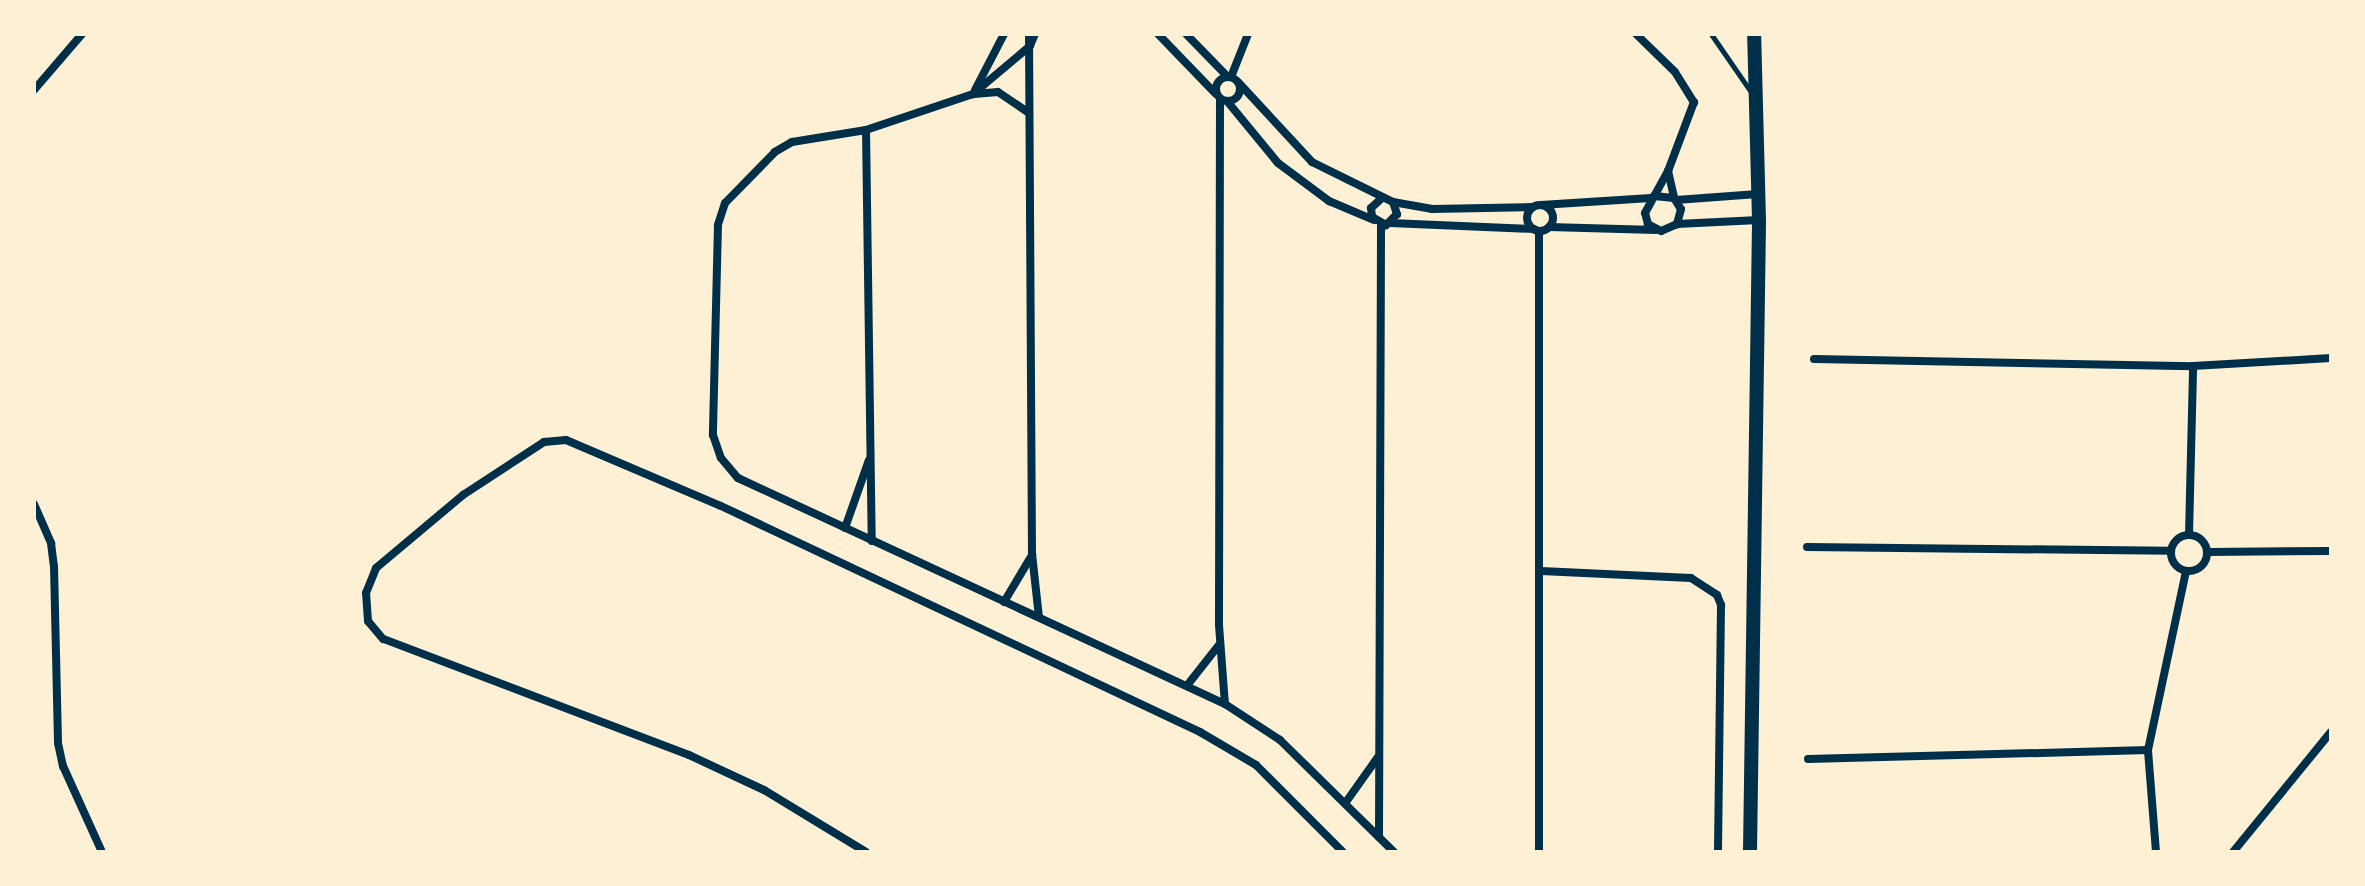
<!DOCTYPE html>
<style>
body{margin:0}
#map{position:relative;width:2365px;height:886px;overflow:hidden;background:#fdf0d5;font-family:"Roboto Condensed",sans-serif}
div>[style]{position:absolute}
.service>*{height:5px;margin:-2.5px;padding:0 2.5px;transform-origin:2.5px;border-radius:2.5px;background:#003049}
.minor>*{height:8px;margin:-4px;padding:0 4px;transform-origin:4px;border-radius:4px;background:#003049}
.minor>.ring{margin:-4px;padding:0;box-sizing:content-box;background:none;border:8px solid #003049;border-radius:50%}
.tertiary>*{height:14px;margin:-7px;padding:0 7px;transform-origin:7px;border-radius:7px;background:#003049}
span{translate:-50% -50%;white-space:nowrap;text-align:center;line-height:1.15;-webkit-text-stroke:8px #fdf0d5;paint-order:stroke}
.frame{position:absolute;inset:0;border:36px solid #fdf0d5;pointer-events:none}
</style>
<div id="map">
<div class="service">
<i style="left:1711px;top:34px;width:70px;rotate:55.4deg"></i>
</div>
<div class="minor">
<i style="left:1029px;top:34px;width:520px;rotate:89.67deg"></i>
<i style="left:1032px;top:554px;width:63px;rotate:83.7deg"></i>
<i style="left:1035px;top:34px;width:13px;rotate:113deg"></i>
<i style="left:1030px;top:46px;width:75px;rotate:139.9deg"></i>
<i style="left:973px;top:94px;width:113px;rotate:161.4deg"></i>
<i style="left:866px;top:130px;width:75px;rotate:170.8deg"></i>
<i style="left:792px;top:142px;width:20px;rotate:150deg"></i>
<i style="left:775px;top:152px;width:71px;rotate:134.4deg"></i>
<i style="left:725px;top:203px;width:23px;rotate:108deg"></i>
<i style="left:718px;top:225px;width:210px;rotate:91.4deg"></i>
<i style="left:713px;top:435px;width:24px;rotate:71deg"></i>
<i style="left:721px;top:458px;width:26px;rotate:50deg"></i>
<i style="left:738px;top:478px;width:537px;rotate:24.89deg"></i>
<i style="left:1225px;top:704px;width:66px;rotate:33.2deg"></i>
<i style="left:1280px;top:740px;width:160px;rotate:44.5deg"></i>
<i style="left:1158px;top:34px;width:83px;rotate:46deg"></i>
<i style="left:1186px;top:34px;width:59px;rotate:45.7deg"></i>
<i style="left:1636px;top:34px;width:54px;rotate:44.3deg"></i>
<i style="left:1675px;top:72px;width:36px;rotate:58deg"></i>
<i style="left:1694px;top:102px;width:74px;rotate:110.6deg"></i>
<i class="ring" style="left:1216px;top:77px;width:16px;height:16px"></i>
<i style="left:1231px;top:77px;width:46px;rotate:-68.4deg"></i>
<i style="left:1238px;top:82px;width:109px;rotate:47.2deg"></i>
<i style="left:1312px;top:162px;width:90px;rotate:26.3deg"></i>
<i style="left:1393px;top:202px;width:13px;rotate:72deg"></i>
<i style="left:1397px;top:214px;width:16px;rotate:135deg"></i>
<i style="left:1386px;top:225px;width:16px;rotate:-150deg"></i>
<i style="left:1372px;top:217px;width:9px;rotate:-96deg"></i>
<i style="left:1371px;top:208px;width:13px;rotate:-42deg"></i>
<i style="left:34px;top:90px;width:74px;rotate:-49.4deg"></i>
<i style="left:975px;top:90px;width:63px;rotate:-62.6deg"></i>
<i style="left:974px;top:94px;width:24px;rotate:-5deg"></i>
<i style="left:998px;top:92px;width:36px;rotate:34deg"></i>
<i style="left:1220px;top:99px;width:526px;rotate:90.11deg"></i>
<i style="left:1219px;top:625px;width:79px;rotate:85.7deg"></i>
<i style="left:1227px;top:101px;width:80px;rotate:50.6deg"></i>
<i style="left:1278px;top:163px;width:64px;rotate:36.7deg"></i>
<i style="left:1329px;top:201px;width:49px;rotate:22.9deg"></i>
<i style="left:866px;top:130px;width:411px;rotate:89.2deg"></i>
<i style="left:1654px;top:196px;width:20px;rotate:6deg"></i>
<i style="left:1674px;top:198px;width:13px;rotate:58deg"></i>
<i style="left:1681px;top:209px;width:16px;rotate:105deg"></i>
<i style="left:1677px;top:224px;width:17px;rotate:156deg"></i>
<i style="left:1661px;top:231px;width:15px;rotate:-152deg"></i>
<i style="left:1648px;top:224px;width:11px;rotate:-105deg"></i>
<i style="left:1645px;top:213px;width:48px;rotate:-61.3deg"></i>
<i style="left:1668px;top:171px;width:28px;rotate:77deg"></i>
<i style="left:1676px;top:200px;width:82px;rotate:-4.2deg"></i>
<i style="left:1393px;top:202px;width:40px;rotate:10deg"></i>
<i style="left:1432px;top:209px;width:100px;rotate:-1.1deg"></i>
<i style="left:1541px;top:205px;width:110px;rotate:-3.6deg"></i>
<i class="ring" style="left:1527px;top:205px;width:18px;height:18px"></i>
<i style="left:1390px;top:223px;width:144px;rotate:2.4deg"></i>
<i style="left:1677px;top:224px;width:82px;rotate:-2.8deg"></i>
<i style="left:1549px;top:227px;width:107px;rotate:1.6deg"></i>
<i style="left:1814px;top:359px;width:379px;rotate:1.1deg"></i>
<i style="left:2193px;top:366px;width:138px;rotate:-3.3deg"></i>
<i style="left:34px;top:504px;width:43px;rotate:66.4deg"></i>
<i style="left:51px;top:543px;width:23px;rotate:83deg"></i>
<i style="left:54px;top:566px;width:177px;rotate:88.7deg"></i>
<i style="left:58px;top:743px;width:24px;rotate:78deg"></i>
<i style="left:63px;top:766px;width:94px;rotate:65.6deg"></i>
<i style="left:845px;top:528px;width:72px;rotate:-70.6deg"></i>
<i style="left:2189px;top:535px;width:169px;rotate:-88.6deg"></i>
<i class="ring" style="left:2171px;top:535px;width:28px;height:28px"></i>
<i style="left:1807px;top:547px;width:364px;rotate:0.6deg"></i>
<i style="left:2207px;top:552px;width:124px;rotate:-0.5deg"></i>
<i style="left:1541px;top:571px;width:150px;rotate:2.7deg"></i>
<i style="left:1691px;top:578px;width:31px;rotate:33deg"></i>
<i style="left:1717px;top:595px;width:11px;rotate:68deg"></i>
<i style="left:1721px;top:605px;width:247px;rotate:90.7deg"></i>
<i style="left:1004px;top:602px;width:55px;rotate:-59.2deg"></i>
<i style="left:1189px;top:683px;width:48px;rotate:-51.7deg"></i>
<i style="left:1808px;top:759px;width:340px;rotate:-1.5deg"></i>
<i style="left:1346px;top:802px;width:55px;rotate:-54.6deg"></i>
<i style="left:1379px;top:837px;width:613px;rotate:-89.81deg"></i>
<i style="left:866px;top:852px;width:119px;rotate:-148.7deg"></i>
<i style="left:764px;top:790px;width:83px;rotate:-155deg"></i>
<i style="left:689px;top:755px;width:327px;rotate:-159.2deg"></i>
<i style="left:383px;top:639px;width:23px;rotate:-130deg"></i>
<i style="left:368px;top:621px;width:28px;rotate:-94deg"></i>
<i style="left:366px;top:593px;width:27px;rotate:-68deg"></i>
<i style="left:376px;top:568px;width:114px;rotate:-40deg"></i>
<i style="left:463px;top:495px;width:97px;rotate:-33.2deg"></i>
<i style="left:544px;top:442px;width:22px;rotate:-5deg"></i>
<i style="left:566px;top:440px;width:168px;rotate:23.1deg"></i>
<i style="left:721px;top:506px;width:530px;rotate:25.26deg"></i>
<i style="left:1200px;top:732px;width:65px;rotate:30.5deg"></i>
<i style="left:1256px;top:765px;width:123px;rotate:45deg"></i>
<i style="left:1539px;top:852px;width:621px;rotate:-90deg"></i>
<i style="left:2156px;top:852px;width:102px;rotate:-94.5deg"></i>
<i style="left:2148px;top:750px;width:183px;rotate:-78deg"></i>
<i style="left:2233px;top:852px;width:155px;rotate:-50.8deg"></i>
</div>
<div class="tertiary">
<i style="left:1750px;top:852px;width:632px;rotate:-89.18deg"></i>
<i style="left:1759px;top:220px;width:186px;rotate:-91.5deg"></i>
</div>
<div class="frame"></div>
</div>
